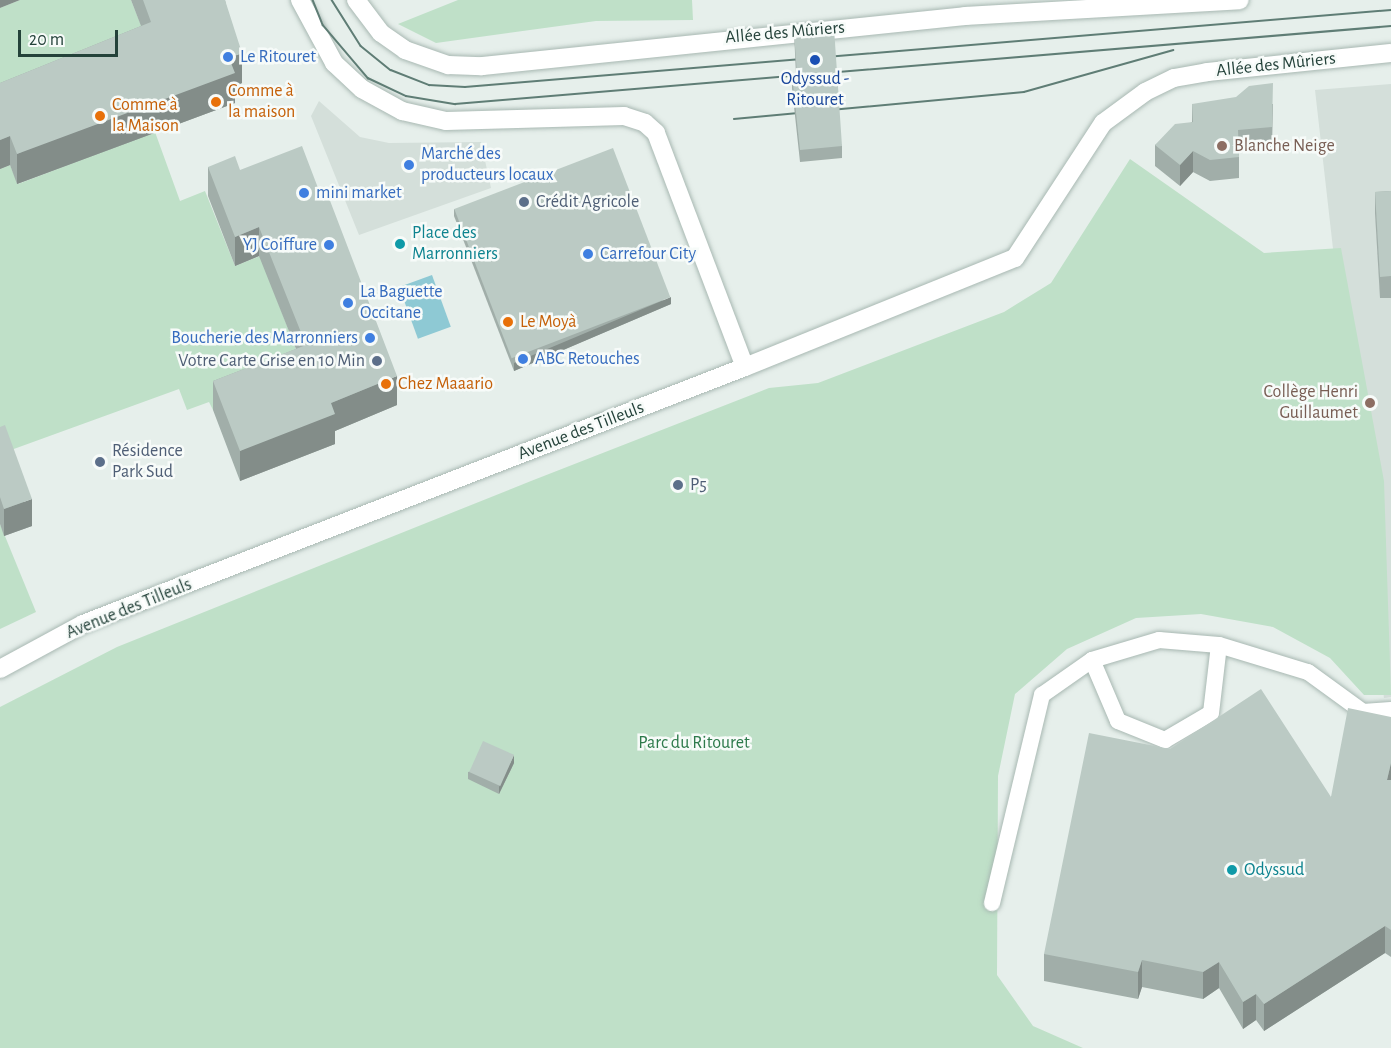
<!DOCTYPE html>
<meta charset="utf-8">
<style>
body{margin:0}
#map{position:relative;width:1391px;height:1048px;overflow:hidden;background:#e6efeb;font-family:"Alegreya Sans",sans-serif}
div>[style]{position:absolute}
.built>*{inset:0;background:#d4dfda}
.green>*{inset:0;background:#bfe0c8}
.water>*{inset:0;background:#8ec9d4;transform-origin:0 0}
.roads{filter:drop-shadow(0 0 2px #a8b8b2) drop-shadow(0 0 2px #a8b8b2)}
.service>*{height:16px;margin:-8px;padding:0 8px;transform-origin:8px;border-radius:8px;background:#fff}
.minor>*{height:18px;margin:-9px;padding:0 9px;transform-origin:9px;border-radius:9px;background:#fff}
.tertiary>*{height:18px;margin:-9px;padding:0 9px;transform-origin:9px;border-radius:9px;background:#fff}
.tram>*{height:1.5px;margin:-0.75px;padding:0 0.75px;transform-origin:0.75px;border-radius:0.75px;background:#5f7d75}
.wall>*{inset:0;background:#a1aea9}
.shaded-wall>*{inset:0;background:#838d89}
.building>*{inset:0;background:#bbcac4;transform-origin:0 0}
.dots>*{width:16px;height:16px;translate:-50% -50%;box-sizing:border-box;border:3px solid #f7fbf9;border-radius:50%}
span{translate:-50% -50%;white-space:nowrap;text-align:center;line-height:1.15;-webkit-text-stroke:5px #f7fbf9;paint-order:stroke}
.street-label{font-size:18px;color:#24423a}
.shop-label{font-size:18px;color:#366cbe}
.left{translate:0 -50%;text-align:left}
.right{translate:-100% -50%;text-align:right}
.transit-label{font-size:18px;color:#164399}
.food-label{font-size:18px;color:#c56008}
.education-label{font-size:18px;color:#785e54}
.service-label{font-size:18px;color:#4e5e75}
.culture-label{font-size:18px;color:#0d838f}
.park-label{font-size:18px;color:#2d7a4b}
.scale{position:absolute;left:18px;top:30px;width:100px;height:27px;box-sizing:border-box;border:3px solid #24423a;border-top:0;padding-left:8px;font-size:18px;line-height:21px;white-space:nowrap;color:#24423a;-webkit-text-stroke:4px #f7fbf9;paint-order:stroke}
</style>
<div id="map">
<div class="built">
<i style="clip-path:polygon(1391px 84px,1391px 697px,1384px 698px,1315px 90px)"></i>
<i style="clip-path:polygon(319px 101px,360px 137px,389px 143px,481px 142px,491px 188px,359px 235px,311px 116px)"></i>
</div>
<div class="green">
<i style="clip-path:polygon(20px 0,131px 0,148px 43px,0 113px,0 8px)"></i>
<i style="clip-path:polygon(458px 0,692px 0,693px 20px,596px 21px,436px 43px,398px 24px)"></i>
<i style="clip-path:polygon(155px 132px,180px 201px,205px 191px,235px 266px,260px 256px,306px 375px,213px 410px,209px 402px,187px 410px,179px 389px,0 454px,0 169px,10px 165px,18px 184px)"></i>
<i style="clip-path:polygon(1130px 159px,1264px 253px,1341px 248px,1384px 481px,1391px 695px,1364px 695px,1330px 658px,1273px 627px,1201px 614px,1136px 618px,1067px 649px,1015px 694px,998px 776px,997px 975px,1033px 1026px,1083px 1048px,0 1048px,0 707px,117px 647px,531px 481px,769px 388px,818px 383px,1004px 312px,1051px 283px)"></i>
<i style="clip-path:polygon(0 524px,36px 612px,0 629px)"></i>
</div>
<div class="water">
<i style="left:432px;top:275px;width:55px;height:35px;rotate:70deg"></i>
</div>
<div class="roads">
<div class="service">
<i style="left:1092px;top:660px;width:66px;rotate:66.9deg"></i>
<i style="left:1118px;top:721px;width:51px;rotate:22deg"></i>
<i style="left:1165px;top:740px;width:53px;rotate:-30.4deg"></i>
<i style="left:1211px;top:713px;width:68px;rotate:-83.3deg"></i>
<i style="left:992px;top:903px;width:214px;rotate:-76.5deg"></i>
<i style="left:1042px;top:695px;width:61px;rotate:-35deg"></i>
<i style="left:1092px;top:660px;width:70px;rotate:-16.6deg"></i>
<i style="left:1159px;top:640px;width:60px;rotate:4.8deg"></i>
<i style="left:1219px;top:645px;width:93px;rotate:16.9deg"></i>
<i style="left:1308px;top:672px;width:68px;rotate:36deg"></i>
<i style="left:1363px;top:712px;width:28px;rotate:-4deg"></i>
</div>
<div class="minor">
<i style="left:0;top:669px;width:94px;rotate:-28.5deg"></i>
<i style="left:83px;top:624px;width:710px;rotate:-21.22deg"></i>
</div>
<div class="tertiary">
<i style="left:300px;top:0;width:72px;rotate:61.6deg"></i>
<i style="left:334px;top:63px;width:38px;rotate:43deg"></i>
<i style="left:362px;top:89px;width:46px;rotate:28.8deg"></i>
<i style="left:402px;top:111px;width:45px;rotate:12.8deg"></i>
<i style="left:446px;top:121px;width:178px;rotate:-1.6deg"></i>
<i style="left:624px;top:116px;width:22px;rotate:18deg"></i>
<i style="left:645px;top:123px;width:15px;rotate:42deg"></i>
<i style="left:656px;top:133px;width:250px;rotate:69.2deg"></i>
<i style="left:745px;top:367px;width:291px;rotate:-22deg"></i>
<i style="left:1015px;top:258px;width:161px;rotate:-56.9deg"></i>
<i style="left:1103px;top:123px;width:52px;rotate:-36.4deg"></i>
<i style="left:1145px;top:92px;width:32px;rotate:-26deg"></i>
<i style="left:1174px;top:78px;width:34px;rotate:-10deg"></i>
<i style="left:1207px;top:72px;width:185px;rotate:-5.9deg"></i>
<i style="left:356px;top:0;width:41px;rotate:52.9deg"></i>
<i style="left:381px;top:33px;width:29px;rotate:35deg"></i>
<i style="left:405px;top:50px;width:46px;rotate:19.2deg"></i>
<i style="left:448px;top:65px;width:34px;rotate:2deg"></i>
<i style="left:482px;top:66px;width:486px;rotate:-5.9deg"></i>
<i style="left:965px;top:16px;width:275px;rotate:-3.3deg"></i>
</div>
</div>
<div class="tram">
<i style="left:313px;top:0;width:27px;rotate:68deg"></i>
<i style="left:323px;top:25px;width:70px;rotate:49.7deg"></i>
<i style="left:368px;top:78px;width:42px;rotate:25.3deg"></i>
<i style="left:406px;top:96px;width:50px;rotate:9.3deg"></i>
<i style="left:455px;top:104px;width:939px;rotate:-4.76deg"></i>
<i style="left:332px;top:0;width:54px;rotate:57.8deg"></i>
<i style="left:361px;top:46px;width:38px;rotate:39deg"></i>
<i style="left:391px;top:70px;width:41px;rotate:21.5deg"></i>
<i style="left:429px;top:85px;width:36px;rotate:3deg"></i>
<i style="left:465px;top:87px;width:929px;rotate:-4.75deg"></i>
<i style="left:734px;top:119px;width:291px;rotate:-5.3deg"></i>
<i style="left:1024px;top:92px;width:155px;rotate:-15.7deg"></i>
</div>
<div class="wall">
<i style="clip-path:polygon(131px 0,225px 0,242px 83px,235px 86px,235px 103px,17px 184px,10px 165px,0 169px,0 83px,141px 26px)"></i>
<i style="clip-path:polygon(794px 32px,842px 146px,842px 158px,800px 162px,792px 88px,792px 75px,796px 75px)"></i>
<i style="clip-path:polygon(1192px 104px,1273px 104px,1272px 148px,1239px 151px,1239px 178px,1210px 181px,1193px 172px,1180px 186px,1155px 166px,1155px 145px,1192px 122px)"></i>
<i style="clip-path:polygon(208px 167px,240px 170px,397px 405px,335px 431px,335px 444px,240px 481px,213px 410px,213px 381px,296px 349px,259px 256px,235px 266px,208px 196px)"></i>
<i style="clip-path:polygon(1391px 191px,1391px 298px,1380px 298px,1375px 213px,1375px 192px)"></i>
<i style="clip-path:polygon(454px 209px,671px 304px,514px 371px,454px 216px)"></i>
<i style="clip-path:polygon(0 427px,32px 526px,4px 536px,0 524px)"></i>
<i style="clip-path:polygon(1391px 717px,1391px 957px,1385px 953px,1264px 1031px,1256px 1020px,1243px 1029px,1219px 988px,1203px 999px,1142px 987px,1138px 999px,1044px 981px,1044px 954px,1331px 797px)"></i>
<i style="clip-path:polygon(514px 763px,499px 794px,468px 779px,468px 772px)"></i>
</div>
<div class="shaded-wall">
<i style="clip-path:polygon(0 0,20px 0,0 8px)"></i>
<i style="clip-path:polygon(242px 53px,242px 83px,235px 86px,235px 103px,17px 184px,17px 154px,229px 58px)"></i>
<i style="clip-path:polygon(10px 136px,10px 165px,0 169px,0 140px)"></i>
<i style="clip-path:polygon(1193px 151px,1193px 172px,1180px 186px,1180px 165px)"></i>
<i style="clip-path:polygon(259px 227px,259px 256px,235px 266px,235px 237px)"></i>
<i style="clip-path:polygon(671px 297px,671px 304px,514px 371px,514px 363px)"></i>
<i style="clip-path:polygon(397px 376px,397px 405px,335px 431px,335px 444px,240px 481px,240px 451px,331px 403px)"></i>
<i style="clip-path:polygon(32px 499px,32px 526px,4px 536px,4px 509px)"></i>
<i style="clip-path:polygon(514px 755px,514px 763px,499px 794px,499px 787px)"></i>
<i style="clip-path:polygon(1391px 763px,1391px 790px,1387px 780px)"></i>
<i style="clip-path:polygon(1385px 926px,1385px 953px,1264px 1031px,1264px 1004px)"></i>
<i style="clip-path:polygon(1142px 960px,1142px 987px,1138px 999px,1138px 972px)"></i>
<i style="clip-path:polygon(1219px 962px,1219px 988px,1203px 999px,1203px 972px)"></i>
<i style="clip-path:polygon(1256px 994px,1256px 1020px,1243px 1029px,1243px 1002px)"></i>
</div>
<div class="building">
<i style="clip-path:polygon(143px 0,225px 0,242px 53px,229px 58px,235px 73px,17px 154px,10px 136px,0 140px,0 83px,151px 22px)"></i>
<i style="clip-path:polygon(834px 28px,842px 146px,800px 150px,792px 75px,797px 75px,794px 32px)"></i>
<i style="clip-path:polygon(1273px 83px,1272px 127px,1238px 130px,1239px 157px,1210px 160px,1193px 151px,1180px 165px,1155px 145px,1175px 124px,1193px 122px,1192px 104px,1236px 97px,1249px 86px)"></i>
<i style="clip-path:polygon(302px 146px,323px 201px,329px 198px,397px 376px,331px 403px,335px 414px,240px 451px,213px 381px,306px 345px,259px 227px,235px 237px,208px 167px,235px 156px,240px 170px)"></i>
<i style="left:613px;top:148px;width:160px;height:170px;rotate:69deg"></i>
<i style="clip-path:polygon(1391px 191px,1391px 276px,1380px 277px,1375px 192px)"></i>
<i style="clip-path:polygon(5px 425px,32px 499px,4px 509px,0 497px,0 427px)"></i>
<i style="clip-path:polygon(1261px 689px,1331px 797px,1348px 708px,1391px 717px,1391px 763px,1387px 780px,1391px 780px,1391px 930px,1385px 926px,1264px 1004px,1256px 994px,1243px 1002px,1219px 962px,1203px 972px,1142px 960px,1138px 972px,1044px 954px,1089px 733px,1170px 749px)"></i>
<i style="left:483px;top:741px;width:34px;height:34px;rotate:24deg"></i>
</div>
<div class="dots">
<i style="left:228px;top:57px;background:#3f7fe0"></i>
<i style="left:815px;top:60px;background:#1a4fb4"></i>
<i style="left:216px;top:102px;background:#e8710a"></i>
<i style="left:100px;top:116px;background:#e8710a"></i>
<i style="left:1222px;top:146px;background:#8d6e63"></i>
<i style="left:409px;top:165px;background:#3f7fe0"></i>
<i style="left:304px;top:193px;background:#3f7fe0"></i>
<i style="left:524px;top:202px;background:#5c6f8a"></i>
<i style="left:400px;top:244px;background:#0f9aa8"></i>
<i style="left:329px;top:245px;background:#3f7fe0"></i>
<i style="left:588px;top:254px;background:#3f7fe0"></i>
<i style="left:348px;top:303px;background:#3f7fe0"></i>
<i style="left:508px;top:322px;background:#e8710a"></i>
<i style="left:370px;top:338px;background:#3f7fe0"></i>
<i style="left:523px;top:359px;background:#3f7fe0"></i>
<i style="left:377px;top:361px;background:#5c6f8a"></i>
<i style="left:386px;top:384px;background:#e8710a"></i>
<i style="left:1370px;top:403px;background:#8d6e63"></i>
<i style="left:100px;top:462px;background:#5c6f8a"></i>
<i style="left:678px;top:485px;background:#5c6f8a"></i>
<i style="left:1232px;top:870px;background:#0f9aa8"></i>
</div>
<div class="street-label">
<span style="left:785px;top:33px;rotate:-5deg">Allée des Mûriers</span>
<span style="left:1276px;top:65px;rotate:-6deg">Allée des Mûriers</span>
<span style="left:581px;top:431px;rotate:-21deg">Avenue des Tilleuls</span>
<span style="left:129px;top:609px;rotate:-22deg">Avenue des Tilleuls</span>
</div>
<div class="shop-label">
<span class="left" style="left:240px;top:57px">Le Ritouret</span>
<span class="left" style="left:421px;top:165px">Marché des<br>producteurs locaux</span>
<span class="left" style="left:316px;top:193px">mini market</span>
<span class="right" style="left:317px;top:245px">YJ Coiffure</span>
<span class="left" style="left:600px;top:254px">Carrefour City</span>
<span class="left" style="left:360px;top:303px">La Baguette<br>Occitane</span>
<span class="right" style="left:358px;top:338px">Boucherie des Marronniers</span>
<span class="left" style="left:535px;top:359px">ABC Retouches</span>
</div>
<div class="transit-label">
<span style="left:815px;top:90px">Odyssud -<br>Ritouret</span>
</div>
<div class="food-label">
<span class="left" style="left:228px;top:102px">Comme à<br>la maison</span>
<span class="left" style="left:112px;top:116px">Comme à<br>la Maison</span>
<span class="left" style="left:520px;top:322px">Le Moyà</span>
<span class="left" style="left:398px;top:384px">Chez Maaario</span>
</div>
<div class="education-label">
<span class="left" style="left:1234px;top:146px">Blanche Neige</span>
<span class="right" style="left:1358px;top:403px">Collège Henri<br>Guillaumet</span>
</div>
<div class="service-label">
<span class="left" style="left:536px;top:202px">Crédit Agricole</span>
<span class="right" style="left:365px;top:361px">Votre Carte Grise en 10 Min</span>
<span class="left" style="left:112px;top:462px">Résidence<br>Park Sud</span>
<span class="left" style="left:690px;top:485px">P5</span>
</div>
<div class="culture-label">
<span class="left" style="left:412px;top:244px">Place des<br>Marronniers</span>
<span class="left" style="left:1244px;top:870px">Odyssud</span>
</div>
<div class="park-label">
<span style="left:694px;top:743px">Parc du Ritouret</span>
</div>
<div class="scale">20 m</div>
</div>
